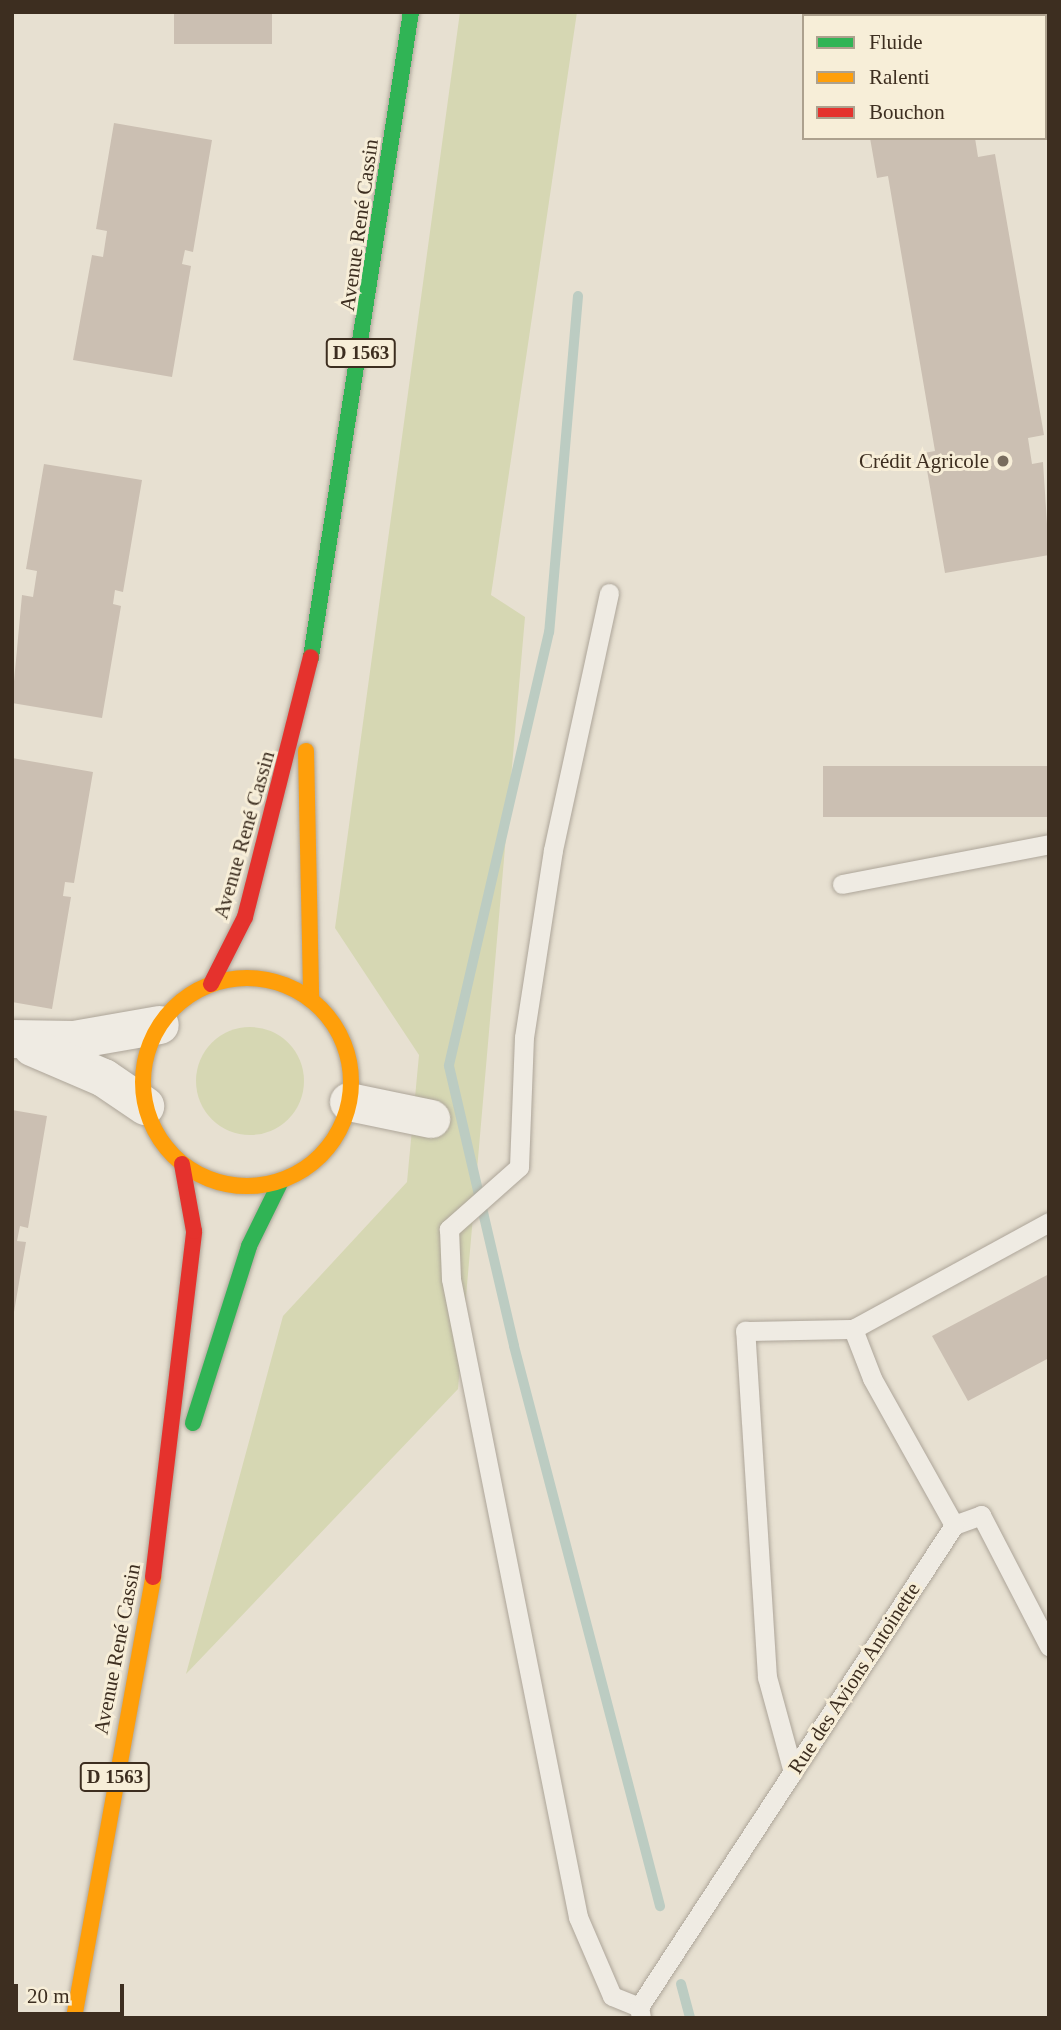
<!DOCTYPE html>
<meta charset="utf-8">
<style>
body{margin:0}
#map{position:relative;width:1061px;height:2030px;overflow:hidden;background:#e7e0d1;font-family:Georgia,serif}
div>[style]{position:absolute}
.green>*{inset:0;background:#d6d7b3}
.round{border-radius:50%}
.stream>*{height:10px;margin:-5px;padding:0 5px;transform-origin:5px;border-radius:5px;background:#bcccc2}
.building>*{inset:0;background:#cbbfb2;transform-origin:0 0}
.roads{filter:drop-shadow(0 0 2px #ada599) drop-shadow(0 0 2px #ada599)}
.lane>*{height:19px;margin:-9.5px;padding:0 9.5px;transform-origin:9.5px;border-radius:9.5px;background:#efebe3}
.street>*{height:38px;margin:-19px;padding:0 19px;transform-origin:19px;border-radius:19px;background:#efebe3}
.fast>*{height:16px;margin:-8px;padding:0 8px;transform-origin:8px;border-radius:8px;background:#30b455}
.slow>*{height:16px;margin:-8px;padding:0 8px;transform-origin:8px;border-radius:8px;background:#ff9f0a}
.slow>.ring{margin:-8px;padding:0;box-sizing:content-box;background:none;border:16px solid #ff9f0a;border-radius:50%}
.jam>*{height:16px;margin:-8px;padding:0 8px;transform-origin:8px;border-radius:8px;background:#e5322d}
.dots>*{width:19px;height:19px;translate:-50% -50%;box-sizing:border-box;border:4px solid #f7eed8;border-radius:50%}
span{translate:-50% -50%;white-space:nowrap;text-align:center;line-height:1.15;-webkit-text-stroke:6px #f7eed8;paint-order:stroke}
.shield-label span{padding:2px 5px;background:#f7eed8;border:2px solid;border-radius:5px;-webkit-text-stroke-width:0}
.shield-label{font-size:19px;color:#3d2e20;font-weight:700}
.street-label{font-size:21px;color:#3d2e20}
.poi-label{font-size:21px;color:#3d2e20}
.right{translate:-100% -50%;text-align:right}
.frame{position:absolute;inset:0;border:14px solid #3d2e20;pointer-events:none}
.legend{position:absolute;left:802px;top:14px;width:245px;height:126px;box-sizing:border-box;background:#f7eed8;border:2px solid #ada18e;margin:0;padding:9px 12px;list-style:none;font-size:21px;color:#3d2e20}
.legend li{display:flex;align-items:center;gap:14px;height:35px}
.legend b{width:35px;border:2px solid #ada18e}
.scale{position:absolute;left:14px;top:1984px;width:110px;height:32px;box-sizing:border-box;border:4px solid #3d2e20;border-top:0;padding-left:9px;font-size:21px;line-height:24px;white-space:nowrap;color:#3d2e20;-webkit-text-stroke:5px #f7eed8;paint-order:stroke}
</style>
<div id="map">
<div class="green">
<i style="clip-path:polygon(460px 12px,577px 12px,491px 595px,525px 617px,458px 1389px,186px 1674px,283px 1316px,407px 1182px,419px 1055px,335px 928px)"></i>
<i class="round" style="left:196px;top:1027px;width:108px;height:108px"></i>
</div>
<div class="stream">
<i style="left:578px;top:296px;width:337px;rotate:94.9deg"></i>
<i style="left:549px;top:632px;width:445px;rotate:103deg"></i>
<i style="left:449px;top:1066px;width:287px;rotate:76.9deg"></i>
<i style="left:514px;top:1346px;width:579px;rotate:75.39deg"></i>
<i style="left:681px;top:1984px;width:35px;rotate:75deg"></i>
</div>
<div class="building">
<i style="left:174px;top:12px;width:98px;height:32px"></i>
<i style="clip-path:polygon(114px 123px,212px 140px,193px 252px,185px 250px,182px 264px,191px 266px,172px 377px,73px 360px,92px 255px,103px 257px,107px 231px,96px 229px)"></i>
<i style="clip-path:polygon(870px 138px,975px 138px,978px 157px,995px 154px,1044px 435px,1028px 438px,1032px 464px,1043px 462px,1049px 555px,945px 573px,924px 453px,935px 451px,888px 176px,877px 178px)"></i>
<i style="clip-path:polygon(44px 464px,142px 480px,123px 592px,115px 590px,113px 604px,121px 606px,102px 718px,12px 703px,22px 595px,33px 597px,37px 571px,26px 569px)"></i>
<i style="clip-path:polygon(12px 758px,93px 772px,74px 883px,65px 882px,63px 896px,71px 897px,52px 1009px,12px 1002px)"></i>
<i style="left:1049px;top:766px;width:51px;height:226px;rotate:90deg"></i>
<i style="clip-path:polygon(12px 1110px,47px 1116px,28px 1228px,20px 1226px,17px 1241px,26px 1242px,14px 1312px)"></i>
<i style="clip-path:polygon(1049px 1274px,1049px 1358px,968px 1401px,932px 1336px)"></i>
</div>
<div class="roads">
<div class="lane">
<i style="left:609px;top:593px;width:263px;rotate:102.3deg"></i>
<i style="left:553px;top:850px;width:189px;rotate:98.8deg"></i>
<i style="left:524px;top:1037px;width:130px;rotate:92.2deg"></i>
<i style="left:519px;top:1167px;width:94px;rotate:138.5deg"></i>
<i style="left:449px;top:1229px;width:50px;rotate:87.7deg"></i>
<i style="left:451px;top:1279px;width:651px;rotate:78.74deg"></i>
<i style="left:578px;top:1917px;width:86px;rotate:66.7deg"></i>
<i style="left:612px;top:1996px;width:29px;rotate:22deg"></i>
<i style="left:842px;top:884px;width:211px;rotate:-10.9deg"></i>
<i style="left:954px;top:1525px;width:29px;rotate:-20deg"></i>
<i style="left:981px;top:1515px;width:148px;rotate:62.6deg"></i>
<i style="left:793px;top:1772px;width:98px;rotate:-105.3deg"></i>
<i style="left:767px;top:1677px;width:347px;rotate:-93.6deg"></i>
<i style="left:745px;top:1331px;width:108px;rotate:-1.1deg"></i>
<i style="left:853px;top:1329px;width:223px;rotate:-28.6deg"></i>
<i style="left:641px;top:2018px;width:11px;rotate:-100deg"></i>
<i style="left:639px;top:2007px;width:576px;rotate:-56.83deg"></i>
<i style="left:954px;top:1525px;width:168px;rotate:-119.2deg"></i>
<i style="left:872px;top:1378px;width:53px;rotate:-111.2deg"></i>
</div>
<div class="street">
<i style="left:12px;top:1039px;width:62px;rotate:0.9deg"></i>
<i style="left:74px;top:1040px;width:87px;rotate:-9.9deg"></i>
<i style="left:32px;top:1047px;width:78px;rotate:23.3deg"></i>
<i style="left:104px;top:1078px;width:50px;rotate:34.3deg"></i>
<i style="left:349px;top:1102px;width:84px;rotate:11.7deg"></i>
</div>
<div class="fast">
<i style="left:311px;top:657px;width:653px;rotate:-81.19deg"></i>
<i style="left:193px;top:1423px;width:186px;rotate:-72.4deg"></i>
<i style="left:249px;top:1246px;width:72px;rotate:-63.8deg"></i>
</div>
<div class="slow">
<i style="left:306px;top:751px;width:249px;rotate:88.8deg"></i>
<i class="ring" style="left:143px;top:978px;width:192px;height:192px"></i>
<i style="left:74px;top:2018px;width:448px;rotate:-79.8deg"></i>
</div>
<div class="jam">
<i style="left:211px;top:984px;width:75px;rotate:-63.1deg"></i>
<i style="left:245px;top:917px;width:268px;rotate:-75.8deg"></i>
<i style="left:153px;top:1577px;width:348px;rotate:-83.2deg"></i>
<i style="left:194px;top:1231px;width:68px;rotate:-100.2deg"></i>
</div>
</div>
<div class="dots">
<i style="left:1003px;top:461px;background:#786c5e"></i>
</div>
<div class="shield-label">
<span style="left:361px;top:353px">D 1563</span>
<span style="left:115px;top:1777px">D 1563</span>
</div>
<div class="street-label">
<span style="left:359px;top:225px;rotate:-82deg">Avenue René Cassin</span>
<span style="left:244px;top:835px;rotate:-74deg">Avenue René Cassin</span>
<span style="left:117px;top:1649px;rotate:-79deg">Avenue René Cassin</span>
<span style="left:854px;top:1678px;rotate:-57deg">Rue des Avions Antoinette</span>
</div>
<div class="poi-label">
<span class="right" style="left:989px;top:461px">Crédit Agricole</span>
</div>
<div class="frame"></div>
<ul class="legend">
<li><b style="height:9px;background:#30b455"></b>Fluide</li>
<li><b style="height:9px;background:#ff9f0a"></b>Ralenti</li>
<li><b style="height:9px;background:#e5322d"></b>Bouchon</li>
</ul>
<div class="scale">20 m</div>
</div>
